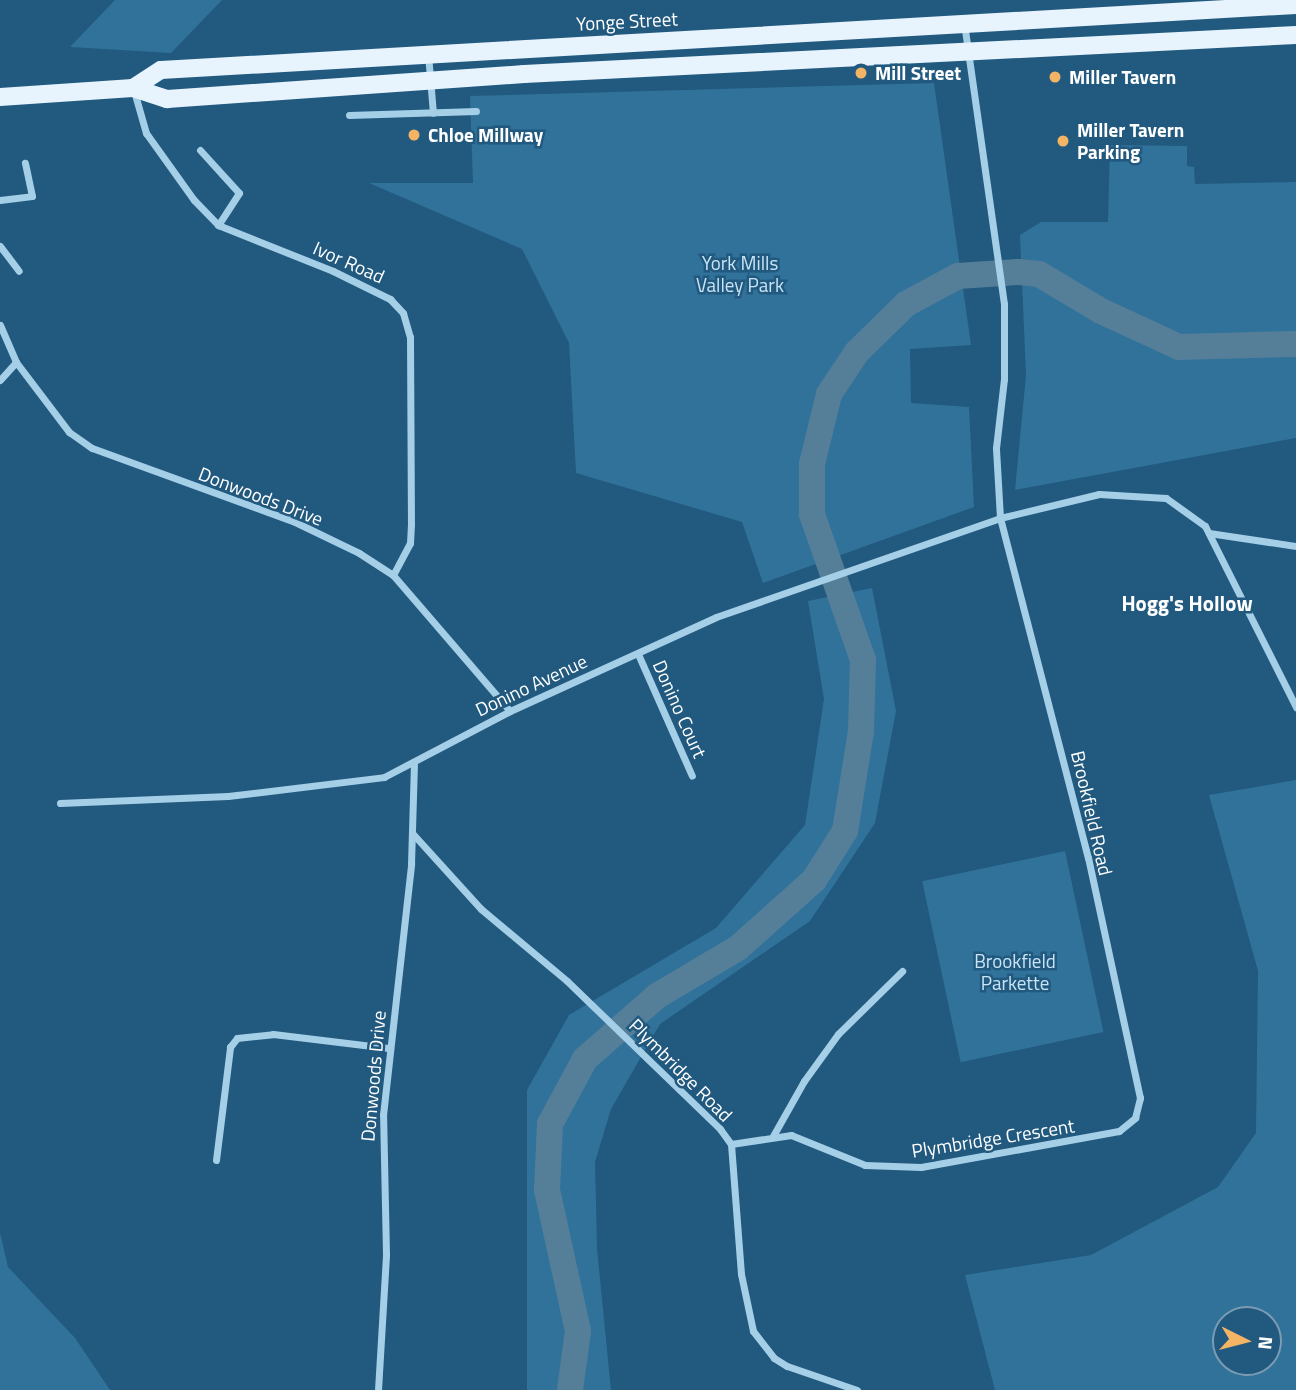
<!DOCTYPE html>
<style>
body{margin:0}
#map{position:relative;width:1296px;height:1390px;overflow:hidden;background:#21597f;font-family:"Titillium Web",sans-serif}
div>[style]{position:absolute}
.green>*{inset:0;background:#31729b;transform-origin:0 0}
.river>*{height:26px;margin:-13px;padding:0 13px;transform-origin:13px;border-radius:13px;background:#557f99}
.minor>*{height:7px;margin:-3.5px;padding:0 3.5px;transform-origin:3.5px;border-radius:3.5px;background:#a5cee7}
.primary>*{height:18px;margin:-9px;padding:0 9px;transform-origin:9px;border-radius:9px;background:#e7f3fd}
.dots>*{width:19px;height:19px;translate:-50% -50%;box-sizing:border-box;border:4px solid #21597f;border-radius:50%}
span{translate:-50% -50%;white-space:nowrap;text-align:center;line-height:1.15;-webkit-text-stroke:5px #21597f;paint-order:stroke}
.street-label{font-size:19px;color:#fff}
.poi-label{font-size:19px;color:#fff;font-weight:700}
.left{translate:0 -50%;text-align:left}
.park-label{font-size:19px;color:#c9e4f6}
.neighbourhood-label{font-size:21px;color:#fff;font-weight:700}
.north{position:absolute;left:1212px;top:1306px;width:70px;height:70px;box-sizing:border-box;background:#21597f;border:2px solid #7a9bb2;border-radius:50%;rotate:96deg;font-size:19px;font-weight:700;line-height:28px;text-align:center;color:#fff}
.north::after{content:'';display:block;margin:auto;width:24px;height:32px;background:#f4b466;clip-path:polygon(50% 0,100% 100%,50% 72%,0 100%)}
</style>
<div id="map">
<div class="green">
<i style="clip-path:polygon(115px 0,222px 0,171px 53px,70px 47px)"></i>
<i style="clip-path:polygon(934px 83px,971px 345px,910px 349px,911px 403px,969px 407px,974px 507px,763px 583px,742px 522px,576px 473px,569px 343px,522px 249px,369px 183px,473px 183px,470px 96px)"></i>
<i style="clip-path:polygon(1110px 145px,1187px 146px,1187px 166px,1194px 167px,1195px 184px,1296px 182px,1296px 438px,1015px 490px,1026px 375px,1020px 235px,1041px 222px,1108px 222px)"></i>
<i style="clip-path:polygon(872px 588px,896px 711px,875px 823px,810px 921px,660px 1024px,611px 1109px,595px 1162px,597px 1249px,611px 1390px,527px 1390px,527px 1090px,569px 1015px,716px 928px,805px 825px,824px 699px,808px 601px)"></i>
<i style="clip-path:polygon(evenodd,1296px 780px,1296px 1390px,995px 1390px,965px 1275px,1091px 1255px,1218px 1187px,1256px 1133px,1258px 971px,1209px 795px,1296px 780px,1226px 1320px,1268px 1320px,1268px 1362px,1226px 1362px,1226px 1320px)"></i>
<i style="left:1065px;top:851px;width:185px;height:146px;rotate:78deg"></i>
<i style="clip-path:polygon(0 1233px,8px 1267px,75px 1338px,110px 1390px,0 1390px)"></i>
</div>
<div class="river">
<i style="left:570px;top:1390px;width:60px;rotate:-82.3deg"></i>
<i style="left:578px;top:1331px;width:144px;rotate:-102.4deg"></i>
<i style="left:547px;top:1190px;width:66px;rotate:-87.4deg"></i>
<i style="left:550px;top:1124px;width:74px;rotate:-61.7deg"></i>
<i style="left:585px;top:1059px;width:96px;rotate:-41.2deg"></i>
<i style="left:657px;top:996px;width:94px;rotate:-30.7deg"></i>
<i style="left:738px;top:948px;width:102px;rotate:-41.8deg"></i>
<i style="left:814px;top:880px;width:58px;rotate:-57.7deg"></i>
<i style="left:845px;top:831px;width:101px;rotate:-80.9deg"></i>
<i style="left:861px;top:731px;width:71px;rotate:-88.4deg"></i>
<i style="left:863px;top:660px;width:155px;rotate:-109.3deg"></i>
<i style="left:812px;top:514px;width:50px;rotate:-90deg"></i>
<i style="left:812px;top:464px;width:72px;rotate:-76.3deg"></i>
<i style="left:829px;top:394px;width:50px;rotate:-56.3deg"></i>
<i style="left:857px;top:352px;width:69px;rotate:-44.4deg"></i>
<i style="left:906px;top:304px;width:59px;rotate:-28.3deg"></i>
<i style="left:958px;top:276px;width:60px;rotate:-3.8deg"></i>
<i style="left:1018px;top:272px;width:21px;rotate:5deg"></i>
<i style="left:1039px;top:274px;width:72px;rotate:30.8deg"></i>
<i style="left:1101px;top:311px;width:86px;rotate:24.8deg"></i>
<i style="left:1179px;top:347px;width:117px;rotate:-1.5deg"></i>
</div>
<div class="minor">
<i style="left:428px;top:54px;width:59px;rotate:85.2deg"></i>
<i style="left:134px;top:91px;width:44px;rotate:74.1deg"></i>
<i style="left:146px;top:133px;width:82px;rotate:54.4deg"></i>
<i style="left:194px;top:200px;width:35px;rotate:46deg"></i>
<i style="left:218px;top:225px;width:124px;rotate:21.8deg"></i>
<i style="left:333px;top:271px;width:64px;rotate:26.2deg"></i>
<i style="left:390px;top:299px;width:19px;rotate:47deg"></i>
<i style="left:403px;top:313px;width:25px;rotate:74deg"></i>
<i style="left:410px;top:337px;width:187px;rotate:89.7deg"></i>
<i style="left:411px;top:524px;width:19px;rotate:93deg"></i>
<i style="left:410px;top:543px;width:36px;rotate:118deg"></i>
<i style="left:349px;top:115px;width:127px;rotate:-1.8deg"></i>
<i style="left:200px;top:150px;width:58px;rotate:47.8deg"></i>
<i style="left:239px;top:193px;width:38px;rotate:123deg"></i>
<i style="left:0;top:200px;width:32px;rotate:-7deg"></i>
<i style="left:32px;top:196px;width:34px;rotate:-102deg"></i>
<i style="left:0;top:246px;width:31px;rotate:53deg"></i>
<i style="left:0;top:325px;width:40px;rotate:66.6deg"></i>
<i style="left:16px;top:362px;width:88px;rotate:52.9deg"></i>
<i style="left:69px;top:432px;width:28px;rotate:35deg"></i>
<i style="left:92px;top:448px;width:216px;rotate:20deg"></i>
<i style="left:295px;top:522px;width:71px;rotate:25.8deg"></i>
<i style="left:359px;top:553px;width:40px;rotate:32.9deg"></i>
<i style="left:393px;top:575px;width:179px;rotate:49.3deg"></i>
<i style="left:0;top:380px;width:24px;rotate:-48deg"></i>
<i style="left:1209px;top:533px;width:88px;rotate:8.5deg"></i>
<i style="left:638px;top:654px;width:133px;rotate:66.1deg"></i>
<i style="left:60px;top:803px;width:168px;rotate:-2.4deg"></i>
<i style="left:228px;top:796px;width:157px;rotate:-6.9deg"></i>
<i style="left:384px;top:777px;width:142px;rotate:-27.6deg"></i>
<i style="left:510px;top:711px;width:226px;rotate:-24.5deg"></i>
<i style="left:716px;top:617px;width:301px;rotate:-19.2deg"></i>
<i style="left:1000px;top:518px;width:102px;rotate:-13.6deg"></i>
<i style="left:1099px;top:494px;width:67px;rotate:3.4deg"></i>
<i style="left:1166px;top:498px;width:48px;rotate:35.7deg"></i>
<i style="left:1205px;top:526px;width:203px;rotate:63.3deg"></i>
<i style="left:413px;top:834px;width:101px;rotate:47.8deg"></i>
<i style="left:481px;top:909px;width:112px;rotate:39.9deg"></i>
<i style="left:567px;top:981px;width:213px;rotate:44deg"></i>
<i style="left:720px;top:1129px;width:19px;rotate:54deg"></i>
<i style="left:731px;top:1144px;width:130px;rotate:85.6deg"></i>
<i style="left:741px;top:1274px;width:58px;rotate:78.1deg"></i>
<i style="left:753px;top:1331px;width:34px;rotate:52deg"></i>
<i style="left:774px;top:1358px;width:15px;rotate:32deg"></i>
<i style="left:787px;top:1366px;width:74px;rotate:18.9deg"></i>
<i style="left:773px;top:1136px;width:63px;rotate:-60.6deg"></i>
<i style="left:804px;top:1081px;width:58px;rotate:-54.1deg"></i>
<i style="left:838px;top:1034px;width:90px;rotate:-44.5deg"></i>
<i style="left:731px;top:1144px;width:61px;rotate:-8.5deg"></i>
<i style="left:791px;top:1135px;width:80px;rotate:22.1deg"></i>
<i style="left:865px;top:1165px;width:56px;rotate:2deg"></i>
<i style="left:921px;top:1167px;width:201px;rotate:-10.3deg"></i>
<i style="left:1119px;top:1131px;width:21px;rotate:-39deg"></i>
<i style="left:1135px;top:1118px;width:21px;rotate:-76deg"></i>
<i style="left:1140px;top:1098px;width:246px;rotate:-102.2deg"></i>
<i style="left:1088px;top:858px;width:351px;rotate:-104.5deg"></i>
<i style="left:1000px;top:518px;width:70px;rotate:-93.3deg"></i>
<i style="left:996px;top:448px;width:69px;rotate:-83.4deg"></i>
<i style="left:1004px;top:379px;width:75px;rotate:-90deg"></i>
<i style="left:1004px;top:304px;width:284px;rotate:-98.1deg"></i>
<i style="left:216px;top:1160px;width:114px;rotate:-82.9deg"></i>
<i style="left:230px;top:1047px;width:11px;rotate:-52deg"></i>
<i style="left:237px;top:1038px;width:36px;rotate:-6deg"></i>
<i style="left:273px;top:1034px;width:116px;rotate:6.9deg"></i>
<i style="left:378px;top:1390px;width:136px;rotate:-86.6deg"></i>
<i style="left:386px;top:1254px;width:139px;rotate:-91.2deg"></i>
<i style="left:383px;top:1115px;width:253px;rotate:-83.6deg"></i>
<i style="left:411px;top:864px;width:99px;rotate:-88.3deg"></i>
</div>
<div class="primary">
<i style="left:133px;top:88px;width:33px;rotate:-33deg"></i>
<i style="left:161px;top:70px;width:1137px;rotate:-3.28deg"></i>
<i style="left:0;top:97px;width:133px;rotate:-3.9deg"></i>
<i style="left:133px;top:88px;width:36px;rotate:18deg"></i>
<i style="left:167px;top:99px;width:358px;rotate:-4deg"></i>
<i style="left:524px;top:74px;width:773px;rotate:-2.89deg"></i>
</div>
<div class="dots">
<i style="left:861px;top:73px;background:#f4b466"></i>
<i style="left:1055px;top:77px;background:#f4b466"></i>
<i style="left:414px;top:135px;background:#f4b466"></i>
<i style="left:1063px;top:141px;background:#f4b466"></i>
</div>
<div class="street-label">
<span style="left:627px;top:21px;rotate:-3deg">Yonge Street</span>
<span style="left:349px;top:262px;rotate:24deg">Ivor Road</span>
<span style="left:261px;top:496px;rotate:21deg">Donwoods Drive</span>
<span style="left:531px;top:685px;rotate:-25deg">Donino Avenue</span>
<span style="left:680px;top:709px;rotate:66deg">Donino Court</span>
<span style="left:1092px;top:813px;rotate:77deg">Brookfield Road</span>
<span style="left:681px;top:1070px;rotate:45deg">Plymbridge Road</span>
<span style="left:373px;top:1076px;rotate:-85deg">Donwoods Drive</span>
<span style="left:993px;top:1138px;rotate:-9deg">Plymbridge Crescent</span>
</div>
<div class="poi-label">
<span class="left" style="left:875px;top:73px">Mill Street</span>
<span class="left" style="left:1069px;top:77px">Miller Tavern</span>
<span class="left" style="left:1077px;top:141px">Miller Tavern<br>Parking</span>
<span class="left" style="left:428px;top:135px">Chloe Millway</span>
</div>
<div class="park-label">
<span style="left:740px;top:274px">York Mills<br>Valley Park</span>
<span style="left:1015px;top:972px">Brookfield<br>Parkette</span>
</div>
<div class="neighbourhood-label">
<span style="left:1187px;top:603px">Hogg's Hollow</span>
</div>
<div class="north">N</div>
</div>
